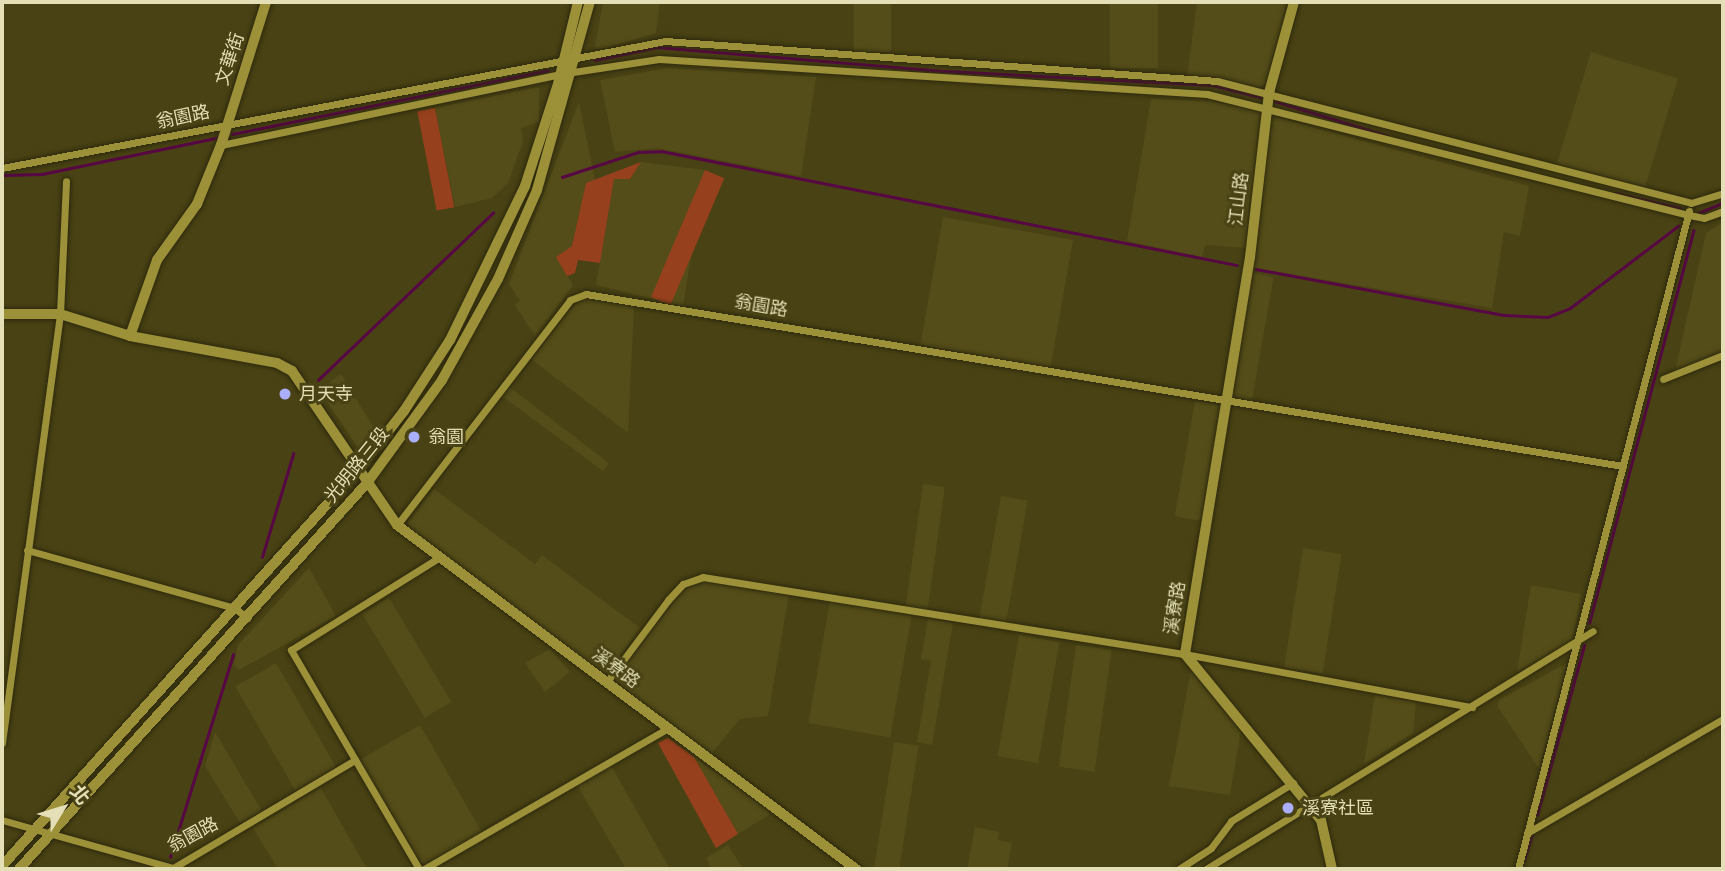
<!DOCTYPE html>
<meta charset="utf-8">
<style>
body{margin:0}
#map{position:relative;width:1725px;height:871px;overflow:hidden;background:#494214;font-family:"Roboto Serif","Noto Sans TC",serif}
div>[style]{position:absolute}
.built>*{inset:0;background:#544d19;transform-origin:0 0}
.green>*{inset:0;background:#97401d;transform-origin:0 0}
.stream>*{height:2.5px;margin:-1.25px;padding:0 1.25px;transform-origin:1.25px;border-radius:1.25px;background:#570744}
.roads{filter:drop-shadow(0 0 2px #2d290d) drop-shadow(0 0 2px #2d290d)}
.street>*{height:7px;margin:-3.5px;padding:0 3.5px;transform-origin:3.5px;border-radius:3.5px;background:#9c9039}
.secondary>*{height:10px;margin:-5px;padding:0 5px;transform-origin:5px;border-radius:5px;background:#9c9039}
.dots>*{width:19px;height:19px;translate:-50% -50%;box-sizing:border-box;border:4px solid #494214;border-radius:50%}
span{translate:-50% -50%;white-space:nowrap;text-align:center;line-height:1.15;-webkit-text-stroke:6px #494214;paint-order:stroke}
.street-label{font-size:18px;color:#e4dfb6}
.poi-label{font-size:18px;color:#e4dfb6}
.left{translate:0 -50%;text-align:left}
.frame{position:absolute;inset:0;border:4px solid #e4dfb6;pointer-events:none}
.north{position:absolute;left:28px;top:773px;width:70px;height:70px;-webkit-text-stroke:5px #494214;paint-order:stroke;rotate:52deg;font-size:19px;font-weight:700;line-height:28px;text-align:center;color:#e4dfb6}
.north::after{content:'';display:block;margin:auto;width:24px;height:32px;background:#e4dfb6;clip-path:polygon(50% 0,100% 100%,50% 72%,0 100%)}
</style>
<div id="map">
<div class="built">
<i style="clip-path:polygon(603px 2px,660px 2px,656px 33px,602px 49px,595px 47px)"></i>
<i style="left:854px;top:2px;width:37px;height:50px"></i>
<i style="left:1110px;top:2px;width:48px;height:66px"></i>
<i style="clip-path:polygon(1197px 2px,1288px 2px,1266px 84px,1253px 90px,1187px 77px)"></i>
<i style="left:1591px;top:52px;width:91px;height:118px;rotate:17deg"></i>
<i style="clip-path:polygon(668px 68px,816px 77px,801px 176px,657px 148px,615px 152px,600px 80px)"></i>
<i style="clip-path:polygon(539px 87px,539px 122px,521px 128px,523px 141px,508px 183px,492px 198px,455px 207px,435px 108px)"></i>
<i style="clip-path:polygon(1151px 99px,1218px 102px,1262px 112px,1247px 248px,1205px 245px,1202px 257px,1127px 241px)"></i>
<i style="clip-path:polygon(579px 102px,595px 180px,586px 184px,572px 247px,556px 257px,573px 285px,535px 336px,515px 305px,520px 301px,509px 284px)"></i>
<i style="clip-path:polygon(1271px 116px,1529px 186px,1520px 236px,1504px 232px,1492px 308px,1253px 268px)"></i>
<i style="clip-path:polygon(641px 162px,705px 170px,683px 306px,596px 285px,614px 179px,630px 179px)"></i>
<i style="left:943px;top:217px;width:132px;height:130px;rotate:10deg"></i>
<i style="clip-path:polygon(1723px 222px,1723px 351px,1675px 371px,1706px 233px)"></i>
<i style="left:1251px;top:273px;width:23px;height:126px;rotate:10deg"></i>
<i style="clip-path:polygon(581px 297px,634px 307px,628px 433px,531px 359px)"></i>
<i style="clip-path:polygon(341px 374px,377px 433px,359px 449px,319px 390px)"></i>
<i style="clip-path:polygon(508px 386px,609px 463px,603px 471px,502px 396px)"></i>
<i style="left:1195px;top:401px;width:28px;height:117px;rotate:10deg"></i>
<i style="left:923px;top:484px;width:22px;height:125px;rotate:8deg"></i>
<i style="clip-path:polygon(434px 489px,535px 564px,542px 555px,640px 628px,608px 672px,604px 674px,410px 528px,408px 523px)"></i>
<i style="left:1001px;top:496px;width:27px;height:127px;rotate:10deg"></i>
<i style="left:1303px;top:548px;width:39px;height:121px;rotate:9deg"></i>
<i style="clip-path:polygon(309px 568px,336px 616px,239px 670px,234px 665px,238px 645px)"></i>
<i style="clip-path:polygon(697px 579px,789px 594px,768px 716px,740px 719px,710px 755px,613px 679px,682px 586px)"></i>
<i style="clip-path:polygon(1531px 585px,1581px 594px,1572px 641px,1517px 672px)"></i>
<i style="left:389px;top:598px;width:121px;height:31px;rotate:59deg"></i>
<i style="left:830px;top:601px;width:83px;height:124px;rotate:10deg"></i>
<i style="clip-path:polygon(928px 619px,953px 623px,932px 745px,917px 742px,931px 661px,921px 659px)"></i>
<i style="left:1019px;top:635px;width:41px;height:123px;rotate:10deg"></i>
<i style="left:1076px;top:645px;width:36px;height:123px;rotate:8deg"></i>
<i style="clip-path:polygon(550px 649px,570px 672px,545px 692px,525px 663px)"></i>
<i style="left:276px;top:663px;width:120px;height:47px;rotate:60deg"></i>
<i style="clip-path:polygon(1567px 663px,1539px 769px,1498px 707px,1499px 700px)"></i>
<i style="clip-path:polygon(1191px 670px,1241px 730px,1230px 795px,1169px 786px)"></i>
<i style="clip-path:polygon(1375px 695px,1416px 702px,1413px 733px,1364px 764px)"></i>
<i style="left:420px;top:725px;width:124px;height:71px;rotate:60deg"></i>
<i style="clip-path:polygon(215px 732px,262px 811px,240px 823px,205px 766px)"></i>
<i style="left:894px;top:742px;width:25px;height:129px;rotate:9deg"></i>
<i style="clip-path:polygon(694px 757px,768px 810px,769px 815px,738px 834px)"></i>
<i style="clip-path:polygon(610px 764px,670px 869px,626px 869px,576px 783px)"></i>
<i style="clip-path:polygon(321px 788px,367px 869px,278px 869px,253px 828px)"></i>
<i style="clip-path:polygon(975px 827px,999px 832px,998px 840px,1012px 843px,1007px 869px,967px 869px)"></i>
<i style="clip-path:polygon(728px 845px,743px 869px,712px 869px,706px 858px)"></i>
</div>
<div class="green">
<i style="left:435px;top:108px;width:101px;height:18px;rotate:79deg"></i>
<i style="clip-path:polygon(641px 162px,630px 179px,614px 179px,600px 263px,578px 260px,575px 273px,567px 276px,556px 257px,572px 246px,586px 183px)"></i>
<i style="left:705px;top:170px;width:21px;height:138px;rotate:23deg"></i>
<i style="clip-path:polygon(668px 738px,694px 757px,738px 834px,716px 848px,658px 743px)"></i>
</div>
<div class="stream">
<i style="left:595px;top:60px;width:63px;rotate:-11.8deg"></i>
<i style="left:657px;top:47px;width:289px;rotate:4.8deg"></i>
<i style="left:945px;top:71px;width:268px;rotate:3deg"></i>
<i style="left:1213px;top:85px;width:49px;rotate:14.3deg"></i>
<i style="left:1275px;top:101px;width:118px;rotate:17.2deg"></i>
<i style="left:232px;top:134px;width:322px;rotate:-11.4deg"></i>
<i style="left:2px;top:175px;width:40px;rotate:-1.4deg"></i>
<i style="left:42px;top:174px;width:178px;rotate:-11.7deg"></i>
<i style="left:562px;top:177px;width:80px;rotate:-18.2deg"></i>
<i style="left:638px;top:152px;width:23px;rotate:-2deg"></i>
<i style="left:661px;top:151px;width:587px;rotate:11.2deg"></i>
<i style="left:1615px;top:193px;width:67px;rotate:13deg"></i>
<i style="left:1698px;top:213px;width:27px;rotate:-22deg"></i>
<i style="left:1256px;top:269px;width:253px;rotate:10.5deg"></i>
<i style="left:1505px;top:315px;width:43px;rotate:2.7deg"></i>
<i style="left:1548px;top:317px;width:24px;rotate:-22deg"></i>
<i style="left:1570px;top:308px;width:136px;rotate:-37.2deg"></i>
<i style="left:318px;top:380px;width:242px;rotate:-43.7deg"></i>
<i style="left:262px;top:557px;width:108px;rotate:-73.2deg"></i>
<i style="left:1589px;top:623px;width:406px;rotate:-75.1deg"></i>
<i style="left:1537px;top:815px;width:176px;rotate:-74.5deg"></i>
<i style="left:170px;top:857px;width:212px;rotate:-72.7deg"></i>
<i style="left:1524px;top:860px;width:28px;rotate:-73deg"></i>
</div>
<div class="roads">
<div class="street">
<i style="left:221px;top:145px;width:346px;rotate:-11.8deg"></i>
<i style="left:560px;top:74px;width:100px;rotate:-8.6deg"></i>
<i style="left:659px;top:59px;width:549px;rotate:3.65deg"></i>
<i style="left:1207px;top:94px;width:497px;rotate:14.1deg"></i>
<i style="left:1689px;top:215px;width:15px;rotate:11deg"></i>
<i style="left:1704px;top:218px;width:20px;rotate:-20deg"></i>
<i style="left:2px;top:168px;width:675px;rotate:-10.84deg"></i>
<i style="left:665px;top:41px;width:553px;rotate:4.14deg"></i>
<i style="left:1217px;top:81px;width:489px;rotate:14.4deg"></i>
<i style="left:1691px;top:203px;width:34px;rotate:-17deg"></i>
<i style="left:1663px;top:379px;width:65px;rotate:-21.8deg"></i>
<i style="left:397px;top:525px;width:284px;rotate:-52.4deg"></i>
<i style="left:570px;top:300px;width:17px;rotate:-21deg"></i>
<i style="left:586px;top:294px;width:1051px;rotate:9.42deg"></i>
<i style="left:27px;top:550px;width:216px;rotate:15.6deg"></i>
<i style="left:235px;top:608px;width:16px;rotate:40deg"></i>
<i style="left:606px;top:683px;width:104px;rotate:-53.2deg"></i>
<i style="left:668px;top:600px;width:22px;rotate:-47deg"></i>
<i style="left:683px;top:584px;width:21px;rotate:-19deg"></i>
<i style="left:703px;top:577px;width:488px;rotate:9.1deg"></i>
<i style="left:1185px;top:654px;width:292px;rotate:10.5deg"></i>
<i style="left:2px;top:743px;width:433px;rotate:-82.3deg"></i>
<i style="left:60px;top:314px;width:133px;rotate:-87.4deg"></i>
<i style="left:2px;top:820px;width:178px;rotate:15.7deg"></i>
<i style="left:173px;top:868px;width:212px;rotate:-30.7deg"></i>
<i style="left:1527px;top:833px;width:227px;rotate:-30.2deg"></i>
<i style="left:419px;top:869px;width:254px;rotate:-120.3deg"></i>
<i style="left:291px;top:650px;width:176px;rotate:-32deg"></i>
<i style="left:424px;top:869px;width:282px;rotate:-30deg"></i>
<i style="left:1179px;top:869px;width:38px;rotate:-33deg"></i>
<i style="left:1211px;top:848px;width:34px;rotate:-53deg"></i>
<i style="left:1231px;top:821px;width:73px;rotate:-31.5deg"></i>
<i style="left:1206px;top:869px;width:454px;rotate:-31.6deg"></i>
<i style="left:1518px;top:869px;width:680px;rotate:-75.43deg"></i>
</div>
<div class="secondary">
<i style="left:1294px;top:2px;width:94px;rotate:105.4deg"></i>
<i style="left:1269px;top:93px;width:165px;rotate:96.6deg"></i>
<i style="left:1250px;top:257px;width:402px;rotate:99.3deg"></i>
<i style="left:1185px;top:654px;width:215px;rotate:50.7deg"></i>
<i style="left:1321px;top:820px;width:50px;rotate:77.3deg"></i>
<i style="left:2px;top:314px;width:58px"></i>
<i style="left:60px;top:314px;width:73px;rotate:17.4deg"></i>
<i style="left:130px;top:336px;width:149px;rotate:10.4deg"></i>
<i style="left:277px;top:363px;width:17px;rotate:28deg"></i>
<i style="left:292px;top:371px;width:186px;rotate:55.7deg"></i>
<i style="left:397px;top:525px;width:574px;rotate:36.85deg"></i>
<i style="left:130px;top:336px;width:81px;rotate:-70.4deg"></i>
<i style="left:157px;top:260px;width:69px;rotate:-54.5deg"></i>
<i style="left:197px;top:204px;width:64px;rotate:-67.9deg"></i>
<i style="left:221px;top:145px;width:150px;rotate:-72.5deg"></i>
<i style="left:2px;top:866px;width:531px;rotate:-48.05deg"></i>
<i style="left:357px;top:471px;width:76px;rotate:-51.9deg"></i>
<i style="left:404px;top:411px;width:85px;rotate:-57.1deg"></i>
<i style="left:450px;top:340px;width:171px;rotate:-64deg"></i>
<i style="left:525px;top:186px;width:107px;rotate:-72.1deg"></i>
<i style="left:558px;top:84px;width:84px;rotate:-76.3deg"></i>
<i style="left:19px;top:869px;width:520px;rotate:-47.96deg"></i>
<i style="left:367px;top:483px;width:127px;rotate:-53.9deg"></i>
<i style="left:442px;top:380px;width:115px;rotate:-61deg"></i>
<i style="left:498px;top:279px;width:97px;rotate:-66.3deg"></i>
<i style="left:537px;top:190px;width:195px;rotate:-74.3deg"></i>
</div>
</div>
<div class="dots">
<i style="left:285px;top:394px;background:#abaffb"></i>
<i style="left:414px;top:437px;background:#abaffb"></i>
<i style="left:1288px;top:808px;background:#abaffb"></i>
</div>
<div class="street-label">
<span style="left:230px;top:59px;rotate:-72deg">文華街</span>
<span style="left:183px;top:117px;rotate:-12deg">翁園路</span>
<span style="left:1239px;top:199px;rotate:-83deg">江山路</span>
<span style="left:761px;top:306px;rotate:10deg">翁園路</span>
<span style="left:357px;top:465px;rotate:-51deg">光明路三段</span>
<span style="left:1175px;top:608px;rotate:-81deg">溪寮路</span>
<span style="left:616px;top:668px;rotate:37deg">溪寮路</span>
<span style="left:193px;top:835px;rotate:-28deg">翁園路</span>
</div>
<div class="poi-label">
<span class="left" style="left:299px;top:394px">月天寺</span>
<span class="left" style="left:428px;top:437px">翁園</span>
<span class="left" style="left:1302px;top:808px">溪寮社區</span>
</div>
<div class="frame"></div>
<div class="north">北</div>
</div>
